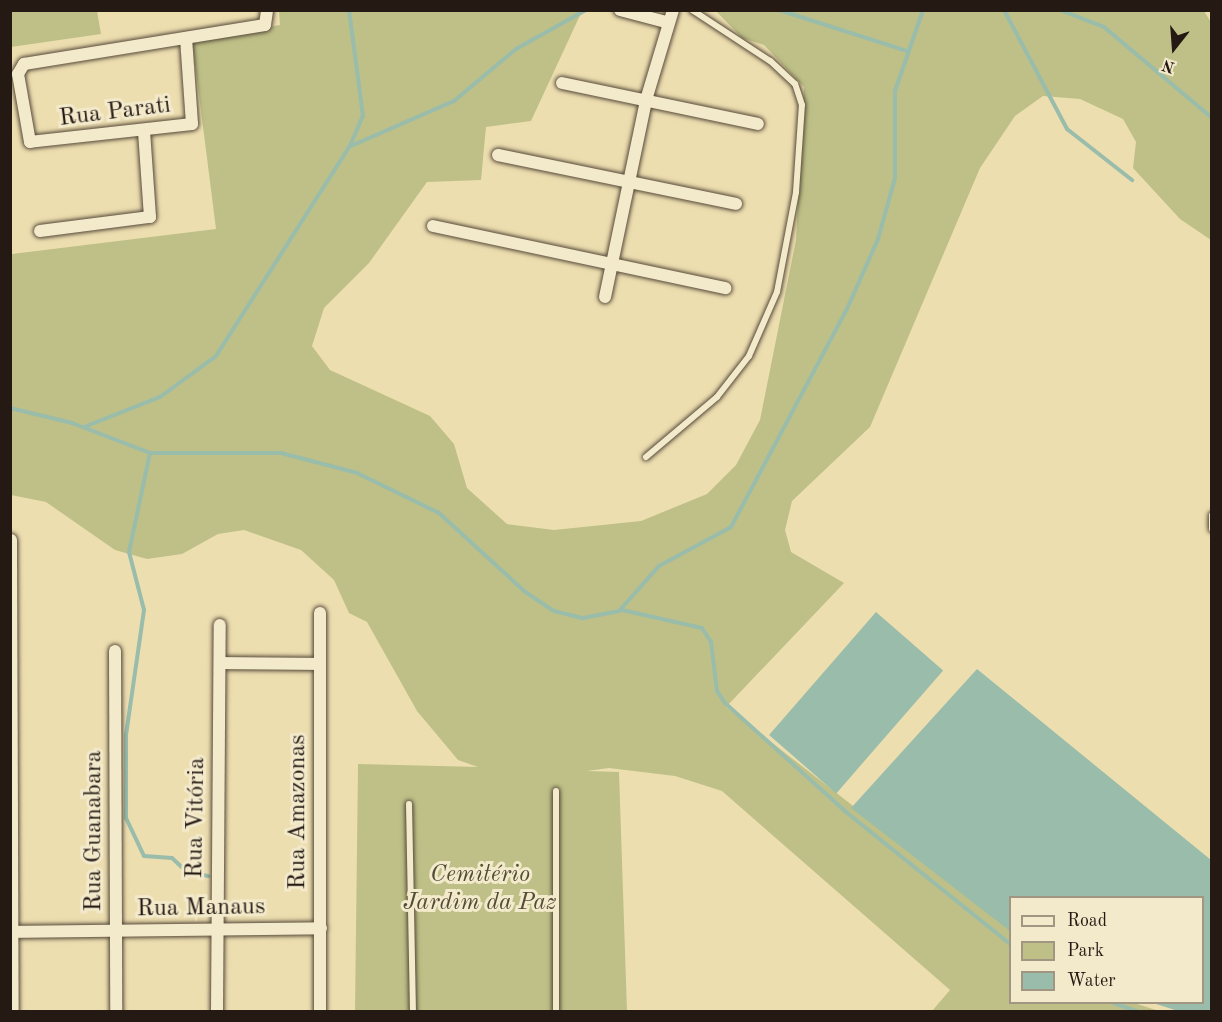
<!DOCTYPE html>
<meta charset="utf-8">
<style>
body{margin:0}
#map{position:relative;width:1222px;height:1022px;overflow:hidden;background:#eddeb0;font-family:"Old Standard TT",serif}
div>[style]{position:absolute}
.green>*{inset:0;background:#bec087}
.water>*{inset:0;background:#99bcab;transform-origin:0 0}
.stream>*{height:4px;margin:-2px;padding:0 2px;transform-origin:2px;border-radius:2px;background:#99bcab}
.roads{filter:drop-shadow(0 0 2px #564a3a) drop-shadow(0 0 2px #564a3a)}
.service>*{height:6px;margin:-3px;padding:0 3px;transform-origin:3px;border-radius:3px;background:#f3eacc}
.minor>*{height:12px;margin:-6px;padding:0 6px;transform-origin:6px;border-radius:6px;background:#f3eacc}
span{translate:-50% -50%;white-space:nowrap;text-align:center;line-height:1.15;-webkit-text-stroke:6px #f3eacc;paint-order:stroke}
.street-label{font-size:24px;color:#241913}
.park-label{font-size:24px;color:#524b36;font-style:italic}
.frame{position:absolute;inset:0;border:12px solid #241913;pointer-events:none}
.legend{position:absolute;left:1009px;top:896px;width:195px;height:108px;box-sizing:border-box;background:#f3eacc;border:2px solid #a09682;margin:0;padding:8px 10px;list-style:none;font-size:18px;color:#241913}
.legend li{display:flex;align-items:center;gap:12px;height:30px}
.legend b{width:30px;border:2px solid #a09682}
.north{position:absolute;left:1144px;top:18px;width:60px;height:60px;-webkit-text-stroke:4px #f3eacc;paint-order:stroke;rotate:197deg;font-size:16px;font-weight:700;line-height:24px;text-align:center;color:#241913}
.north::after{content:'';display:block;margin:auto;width:21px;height:27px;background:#241913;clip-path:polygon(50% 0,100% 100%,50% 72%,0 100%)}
</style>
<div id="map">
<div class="green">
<i style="clip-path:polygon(10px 11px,97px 11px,101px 34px,11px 47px)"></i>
<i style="clip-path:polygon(279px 11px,582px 11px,531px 121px,486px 127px,481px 180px,427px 182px,369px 263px,324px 308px,312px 346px,330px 370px,430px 416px,454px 444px,467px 488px,507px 524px,554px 530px,641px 521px,707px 494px,736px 465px,760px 420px,796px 240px,804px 87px,764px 45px,742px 38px,716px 11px,1204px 11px,1212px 24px,1211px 240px,1180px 219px,1133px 168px,1136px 142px,1123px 119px,1080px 99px,1043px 96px,1015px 116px,980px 168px,870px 427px,792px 501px,785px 530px,791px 552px,844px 583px,726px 707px,1010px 928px,1010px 1002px,1134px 1003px,1159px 1011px,932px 1011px,950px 990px,722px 791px,675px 776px,609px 768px,587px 771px,619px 772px,627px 1011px,355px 1011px,358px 764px,478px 767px,458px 760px,417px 711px,367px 622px,349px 613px,334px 580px,301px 550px,244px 530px,218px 534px,182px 554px,147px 559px,115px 550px,46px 502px,11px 495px,10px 245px,12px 254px,216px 229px,192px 40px,280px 25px)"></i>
</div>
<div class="water">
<i style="left:876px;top:612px;width:89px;height:163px;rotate:41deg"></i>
<i style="clip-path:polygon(977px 669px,1211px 860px,1211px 1011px,1178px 1011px,1153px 1003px,1202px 1002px,1202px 898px,1010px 898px,1010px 931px,851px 808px)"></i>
</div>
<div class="stream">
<i style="left:779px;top:10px;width:134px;rotate:17.8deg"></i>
<i style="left:1004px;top:10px;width:135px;rotate:62.1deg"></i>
<i style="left:1067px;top:129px;width:83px;rotate:38.1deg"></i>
<i style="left:1060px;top:10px;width:47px;rotate:21.1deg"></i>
<i style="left:1104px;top:27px;width:141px;rotate:40.1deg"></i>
<i style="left:351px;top:146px;width:112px;rotate:-23.6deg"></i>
<i style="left:454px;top:101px;width:81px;rotate:-40deg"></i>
<i style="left:516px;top:49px;width:80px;rotate:-29.1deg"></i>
<i style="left:10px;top:408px;width:64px;rotate:13.6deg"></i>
<i style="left:72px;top:423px;width:84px;rotate:21deg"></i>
<i style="left:150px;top:453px;width:131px"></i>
<i style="left:281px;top:453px;width:79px;rotate:14.7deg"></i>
<i style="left:357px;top:473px;width:91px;rotate:26deg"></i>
<i style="left:439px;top:513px;width:115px;rotate:42.5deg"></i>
<i style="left:524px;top:591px;width:36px;rotate:34deg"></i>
<i style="left:554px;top:611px;width:30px;rotate:14deg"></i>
<i style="left:583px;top:618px;width:37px;rotate:-11deg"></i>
<i style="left:619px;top:611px;width:60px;rotate:-48.4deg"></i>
<i style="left:659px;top:566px;width:82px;rotate:-28.4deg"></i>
<i style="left:731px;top:527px;width:245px;rotate:-62deg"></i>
<i style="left:846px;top:311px;width:79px;rotate:-66deg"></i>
<i style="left:878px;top:239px;width:63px;rotate:-74.4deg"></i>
<i style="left:895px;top:178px;width:87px;rotate:-90deg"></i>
<i style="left:895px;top:91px;width:86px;rotate:-70.9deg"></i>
<i style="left:84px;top:427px;width:82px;rotate:-21.5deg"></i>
<i style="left:160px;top:397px;width:69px;rotate:-36.2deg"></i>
<i style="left:216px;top:356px;width:249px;rotate:-57.5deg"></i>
<i style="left:350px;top:146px;width:33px;rotate:-67deg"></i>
<i style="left:363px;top:116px;width:107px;rotate:-97.5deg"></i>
<i style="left:150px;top:453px;width:101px;rotate:102deg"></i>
<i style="left:129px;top:552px;width:60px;rotate:75.5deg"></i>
<i style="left:144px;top:610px;width:126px;rotate:98.2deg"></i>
<i style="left:126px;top:735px;width:83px;rotate:90deg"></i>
<i style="left:126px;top:818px;width:42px;rotate:64.7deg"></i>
<i style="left:144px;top:856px;width:28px;rotate:4deg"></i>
<i style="left:172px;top:858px;width:19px;rotate:43deg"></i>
<i style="left:186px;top:871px;width:23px;rotate:13deg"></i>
<i style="left:622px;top:610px;width:82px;rotate:12.7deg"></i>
<i style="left:702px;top:628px;width:17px;rotate:57deg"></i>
<i style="left:711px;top:642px;width:49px;rotate:83deg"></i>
<i style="left:717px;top:691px;width:14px;rotate:56deg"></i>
<i style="left:725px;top:703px;width:163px;rotate:42deg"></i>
<i style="left:846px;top:812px;width:211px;rotate:38.8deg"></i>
<i style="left:1111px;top:1002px;width:29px;rotate:20deg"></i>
</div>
<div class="roads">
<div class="service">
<i style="left:646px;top:457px;width:93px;rotate:-40.2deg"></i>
<i style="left:717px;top:397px;width:52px;rotate:-52deg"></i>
<i style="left:749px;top:356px;width:70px;rotate:-66.4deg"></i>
<i style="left:777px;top:292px;width:102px;rotate:-79.2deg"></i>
<i style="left:796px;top:192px;width:87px;rotate:-86.1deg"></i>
<i style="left:802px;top:105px;width:22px;rotate:-108deg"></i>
<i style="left:795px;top:84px;width:34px;rotate:-137deg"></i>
<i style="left:770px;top:61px;width:93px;rotate:-146.8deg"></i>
<i style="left:1212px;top:515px;width:14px;rotate:90deg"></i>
<i style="left:556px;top:791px;width:221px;rotate:90deg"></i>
<i style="left:409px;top:804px;width:208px;rotate:88.9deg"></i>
</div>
<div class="minor">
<i style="left:620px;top:10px;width:48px;rotate:14.6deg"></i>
<i style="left:186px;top:38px;width:86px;rotate:86deg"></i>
<i style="left:192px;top:124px;width:163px;rotate:173.7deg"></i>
<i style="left:30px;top:142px;width:69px;rotate:-100deg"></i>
<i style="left:18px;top:74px;width:12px;rotate:-59deg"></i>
<i style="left:24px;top:64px;width:244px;rotate:-9.2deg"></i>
<i style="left:265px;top:25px;width:15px;rotate:-82deg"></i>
<i style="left:562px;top:83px;width:200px;rotate:11.8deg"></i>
<i style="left:498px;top:155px;width:243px;rotate:11.6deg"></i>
<i style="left:433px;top:226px;width:299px;rotate:12deg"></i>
<i style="left:40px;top:231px;width:111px;rotate:-7.3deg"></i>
<i style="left:150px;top:217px;width:86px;rotate:-94deg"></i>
<i style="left:605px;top:297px;width:201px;rotate:-78.2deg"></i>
<i style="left:646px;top:100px;width:94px;rotate:-73.3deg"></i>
<i style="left:11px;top:540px;width:472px;rotate:89.8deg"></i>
<i style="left:320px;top:613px;width:399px;rotate:90deg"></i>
<i style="left:115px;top:651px;width:361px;rotate:89.8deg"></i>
<i style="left:220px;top:663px;width:100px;rotate:0.6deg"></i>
<i style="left:10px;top:932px;width:311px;rotate:-0.7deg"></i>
<i style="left:217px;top:1012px;width:387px;rotate:-89.6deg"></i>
</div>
</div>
<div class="street-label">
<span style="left:115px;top:113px;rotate:-7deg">Rua Parati</span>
<span style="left:299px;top:812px;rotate:-90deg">Rua Amazonas</span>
<span style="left:197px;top:818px;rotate:-89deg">Rua Vitória</span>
<span style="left:95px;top:831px;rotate:-90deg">Rua Guanabara</span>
<span style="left:201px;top:909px;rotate:-1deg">Rua Manaus</span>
</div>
<div class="park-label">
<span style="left:480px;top:890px">Cemitério<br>Jardim da Paz</span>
</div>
<div class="frame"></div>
<ul class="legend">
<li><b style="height:8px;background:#f3eacc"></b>Road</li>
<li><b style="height:16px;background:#bec087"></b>Park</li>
<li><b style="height:16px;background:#99bcab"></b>Water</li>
</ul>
<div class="north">N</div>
</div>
